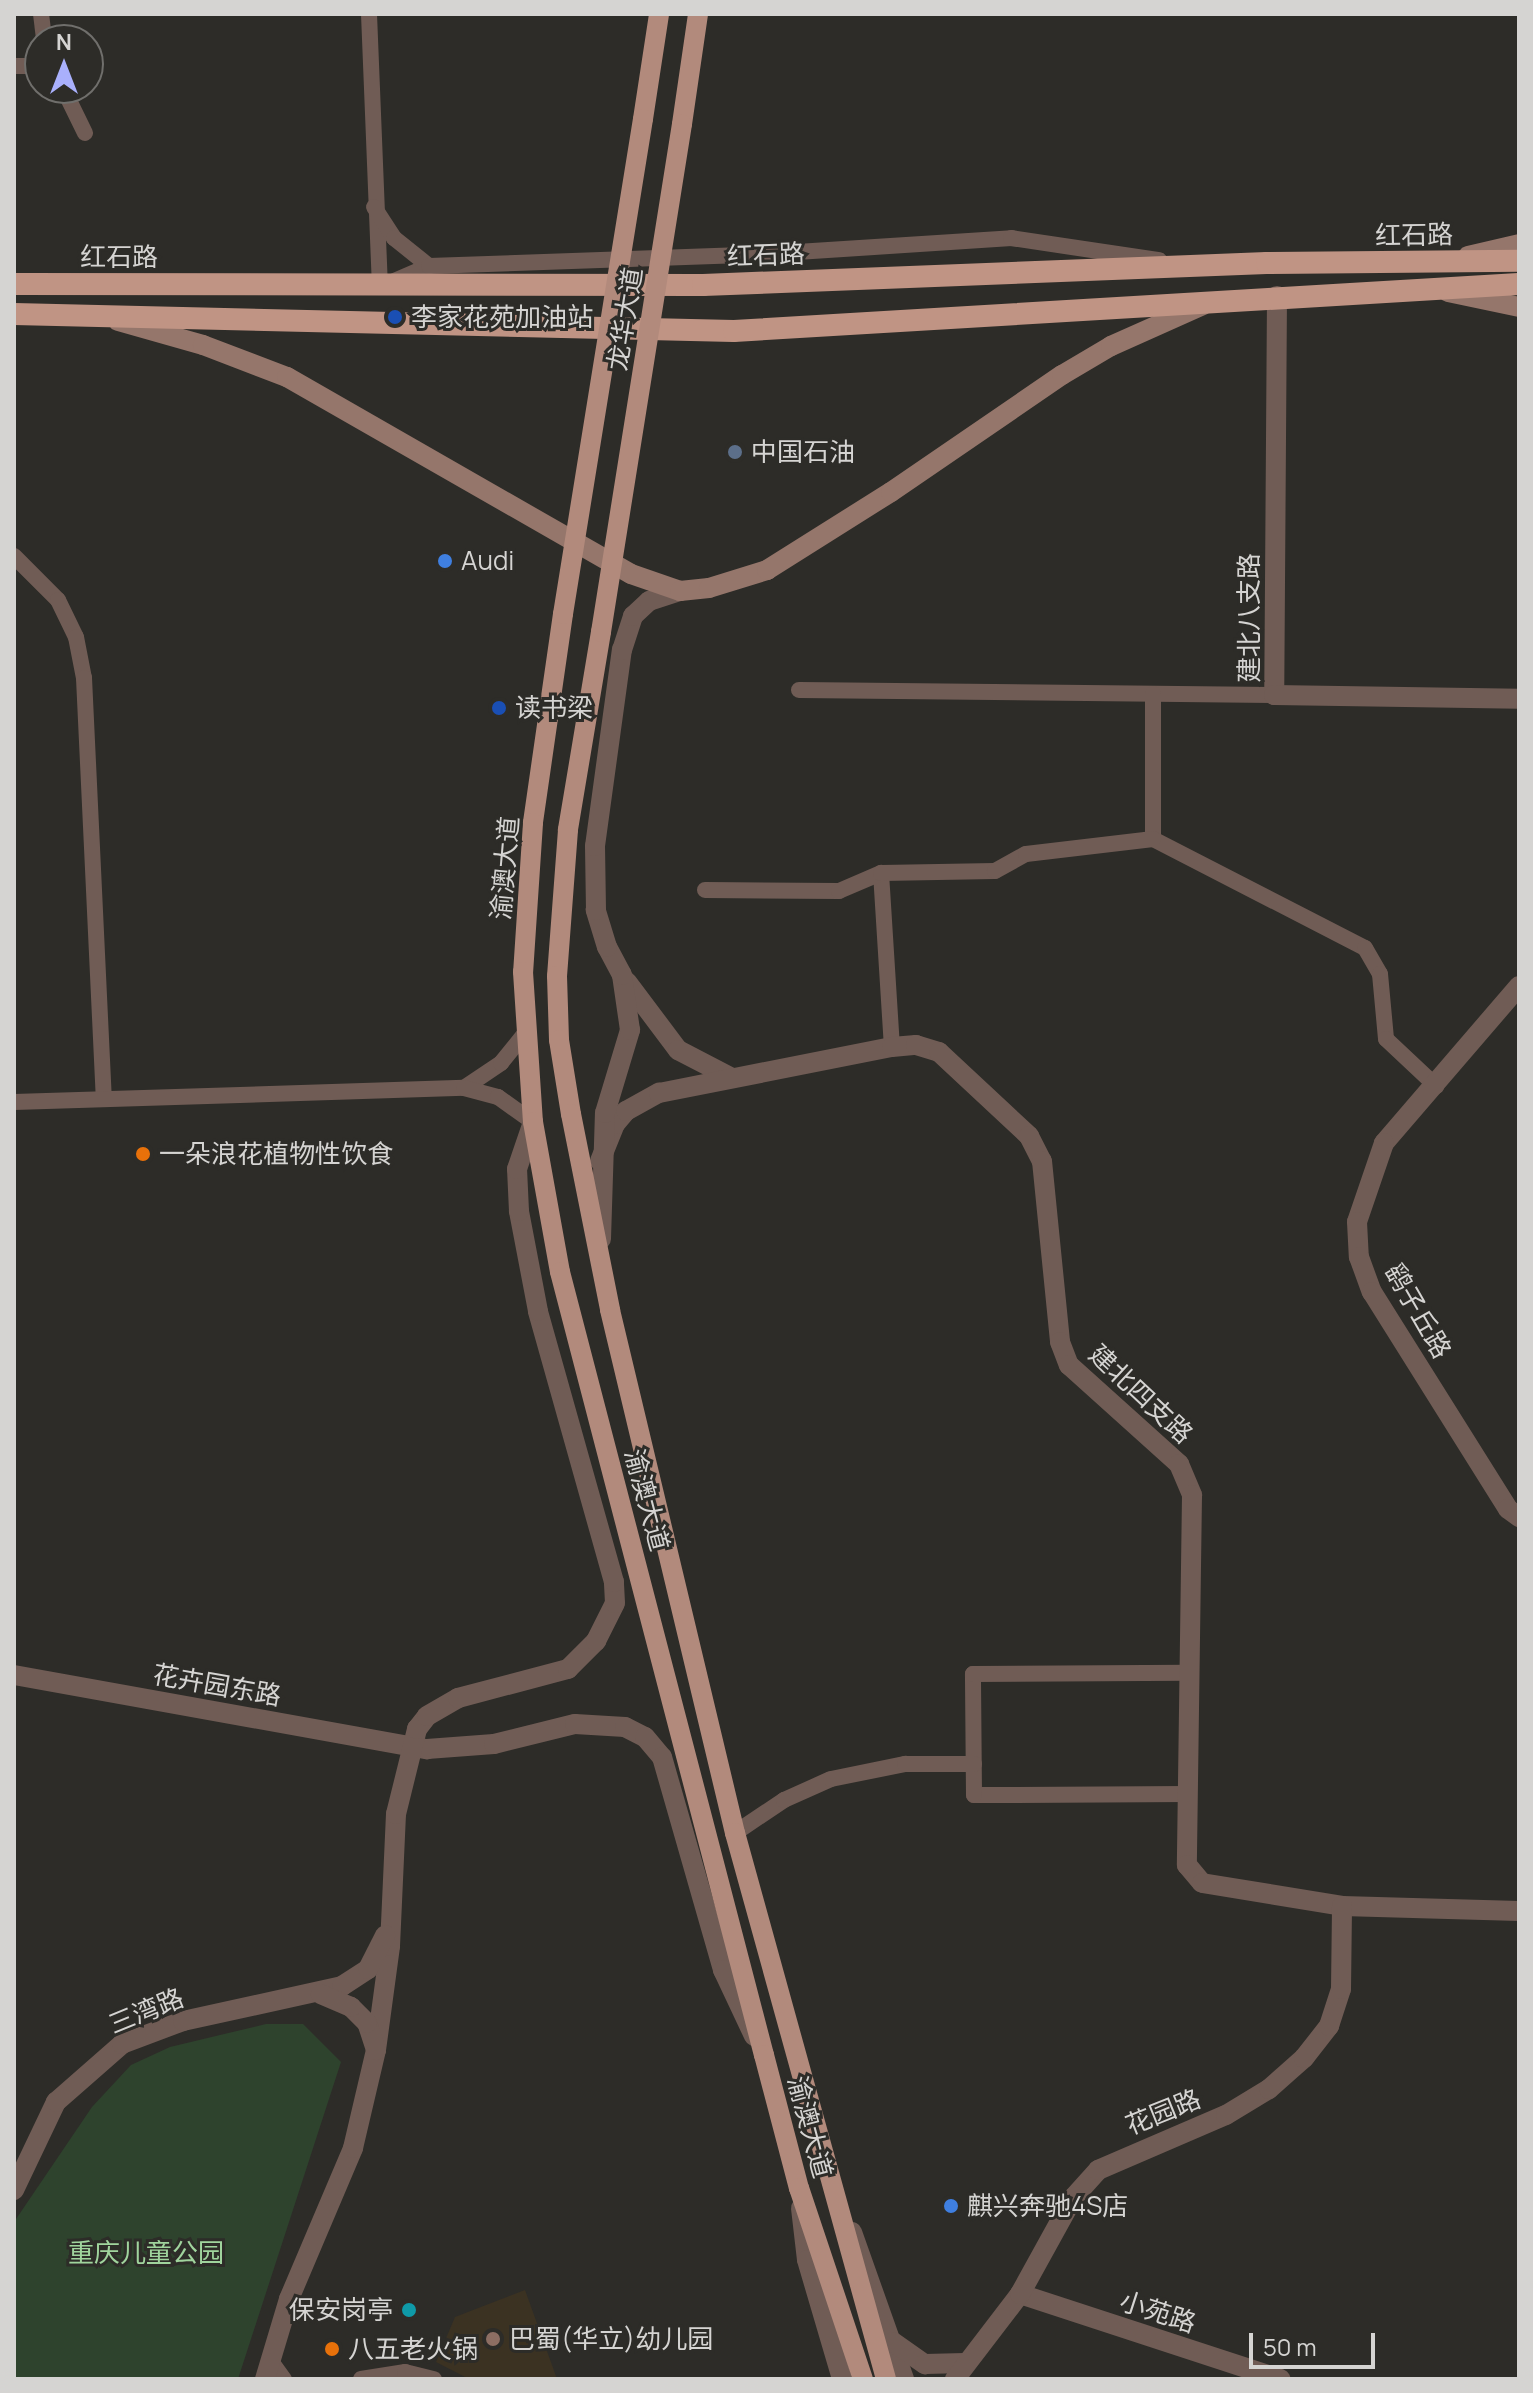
<!DOCTYPE html>
<meta charset="utf-8">
<style>
body{margin:0}
#map{position:relative;width:1533px;height:2393px;overflow:hidden;background:#2d2c28;font-family:Manrope,"Noto Sans SC",sans-serif}
div>[style]{position:absolute}
.education>*{inset:0;background:#3b3222}
.green>*{inset:0;background:#2e432d}
.minor>*{height:16px;margin:-8px;padding:0 8px;transform-origin:8px;border-radius:8px;background:#705c55}
.tertiary>*{height:20px;margin:-10px;padding:0 10px;transform-origin:10px;border-radius:10px;background:#705c55}
.secondary>*{height:20px;margin:-10px;padding:0 10px;transform-origin:10px;border-radius:10px;background:#95766b}
.primary>*{height:20px;margin:-10px;padding:0 10px;transform-origin:10px;border-radius:10px;background:#b28a7c}
.trunk>*{height:22px;margin:-11px;padding:0 11px;transform-origin:11px;border-radius:11px;background:#c09484}
.primary-bridge>*{height:20px;margin:-10px;padding:0 10px;transform-origin:10px;border-radius:10px;background:#b28a7c}
.dots>*{width:22px;height:22px;translate:-50% -50%;box-sizing:border-box;border:4px solid #2d2c28;border-radius:50%}
span{translate:-50% -50%;white-space:nowrap;text-align:center;line-height:1.15;-webkit-text-stroke:6px #2d2c28;paint-order:stroke}
.street-label{font-size:26px;color:#d5d4d2}
.poi-label{font-size:26px;color:#d5d4d2}
.left{translate:0 -50%;text-align:left}
.right{translate:-100% -50%;text-align:right}
.park-label{font-size:26px;color:#a0d49d}
.frame{position:absolute;inset:0;border:16px solid #d5d4d2;pointer-events:none}
.north{position:absolute;left:24px;top:24px;width:80px;height:80px;box-sizing:border-box;background:#2d2c28;border:2px solid #706f6c;border-radius:50%;rotate:0deg;font-size:22px;font-weight:700;line-height:32px;text-align:center;color:#d5d4d2}
.north::after{content:'';display:block;margin:auto;width:28px;height:36px;background:#a9b0fc;clip-path:polygon(50% 0,100% 100%,50% 72%,0 100%)}
.scale{position:absolute;left:1249px;top:2333px;width:126px;height:36px;box-sizing:border-box;border:4px solid #d5d4d2;border-top:0;padding-left:10px;font-size:24px;line-height:28px;white-space:nowrap;color:#d5d4d2;-webkit-text-stroke:6px #2d2c28;paint-order:stroke}
</style>
<div id="map">
<div class="education">
<i style="clip-path:polygon(525px 2290px,557px 2379px,469px 2379px,436px 2362px,455px 2317px)"></i>
</div>
<div class="green">
<i style="clip-path:polygon(266px 2024px,303px 2024px,341px 2062px,238px 2379px,14px 2379px,14px 2222px,92px 2107px,131px 2065px,170px 2047px)"></i>
</div>
<div class="minor">
<i style="left:41px;top:14px;width:26px;rotate:83deg"></i>
<i style="left:369px;top:14px;width:273px;rotate:87.7deg"></i>
<i style="left:380px;top:287px;width:53px;rotate:-23.2deg"></i>
<i style="left:14px;top:66px;width:26px"></i>
<i style="left:63px;top:88px;width:50px;rotate:63.9deg"></i>
<i style="left:374px;top:207px;width:37px;rotate:57deg"></i>
<i style="left:394px;top:238px;width:45px;rotate:38.7deg"></i>
<i style="left:429px;top:266px;width:337px;rotate:-2deg"></i>
<i style="left:766px;top:254px;width:246px;rotate:-3.7deg"></i>
<i style="left:1011px;top:238px;width:150px;rotate:8.5deg"></i>
<i style="left:14px;top:556px;width:62px;rotate:45deg"></i>
<i style="left:58px;top:600px;width:41px;rotate:64.1deg"></i>
<i style="left:76px;top:637px;width:42px;rotate:79deg"></i>
<i style="left:84px;top:678px;width:417px;rotate:87.3deg"></i>
<i style="left:799px;top:690px;width:475px;rotate:0.6deg"></i>
<i style="left:1153px;top:694px;width:145px;rotate:90deg"></i>
<i style="left:1153px;top:839px;width:238px;rotate:27.2deg"></i>
<i style="left:1365px;top:948px;width:30px;rotate:60deg"></i>
<i style="left:1380px;top:974px;width:65px;rotate:84.7deg"></i>
<i style="left:1386px;top:1039px;width:69px;rotate:43.2deg"></i>
<i style="left:881px;top:873px;width:174px;rotate:86.4deg"></i>
<i style="left:705px;top:890px;width:134px;rotate:0.4deg"></i>
<i style="left:839px;top:891px;width:46px;rotate:-23.2deg"></i>
<i style="left:881px;top:873px;width:114px;rotate:-1deg"></i>
<i style="left:995px;top:871px;width:35px;rotate:-29deg"></i>
<i style="left:1026px;top:854px;width:128px;rotate:-6.7deg"></i>
<i style="left:464px;top:1088px;width:45px;rotate:-34deg"></i>
<i style="left:501px;top:1063px;width:35px;rotate:-51deg"></i>
<i style="left:14px;top:1102px;width:450px;rotate:-1.8deg"></i>
<i style="left:464px;top:1088px;width:35px;rotate:15deg"></i>
<i style="left:498px;top:1097px;width:43px;rotate:35.5deg"></i>
<i style="left:1187px;top:1794px;width:213px;rotate:179.7deg"></i>
<i style="left:974px;top:1795px;width:121px;rotate:-90.5deg"></i>
<i style="left:973px;top:1674px;width:215px;rotate:-0.3deg"></i>
<i style="left:735px;top:1833px;width:59px;rotate:-34deg"></i>
<i style="left:784px;top:1800px;width:51px;rotate:-24.1deg"></i>
<i style="left:831px;top:1779px;width:76px;rotate:-11.5deg"></i>
<i style="left:905px;top:1764px;width:69px"></i>
<i style="left:270px;top:2360px;width:24px;rotate:54deg"></i>
<i style="left:361px;top:2379px;width:45px;rotate:-9deg"></i>
<i style="left:405px;top:2372px;width:30px;rotate:14deg"></i>
</div>
<div class="tertiary">
<i style="left:1277px;top:296px;width:399px;rotate:90.4deg"></i>
<i style="left:1274px;top:695px;width:245px;rotate:0.9deg"></i>
<i style="left:627px;top:982px;width:85px;rotate:53.1deg"></i>
<i style="left:678px;top:1050px;width:59px;rotate:27.4deg"></i>
<i style="left:1519px;top:986px;width:207px;rotate:130.7deg"></i>
<i style="left:1384px;top:1143px;width:83px;rotate:108.9deg"></i>
<i style="left:1357px;top:1222px;width:35px;rotate:87deg"></i>
<i style="left:1359px;top:1257px;width:37px;rotate:70deg"></i>
<i style="left:1372px;top:1292px;width:256px;rotate:57.9deg"></i>
<i style="left:1508px;top:1509px;width:14px;rotate:36deg"></i>
<i style="left:600px;top:1161px;width:40px;rotate:-68deg"></i>
<i style="left:615px;top:1124px;width:17px;rotate:-50deg"></i>
<i style="left:626px;top:1111px;width:38px;rotate:-29deg"></i>
<i style="left:659px;top:1093px;width:237px;rotate:-11.2deg"></i>
<i style="left:892px;top:1047px;width:24px;rotate:-5deg"></i>
<i style="left:916px;top:1045px;width:24px;rotate:17deg"></i>
<i style="left:939px;top:1052px;width:123px;rotate:43deg"></i>
<i style="left:1029px;top:1136px;width:28px;rotate:63deg"></i>
<i style="left:1042px;top:1161px;width:182px;rotate:84.3deg"></i>
<i style="left:1060px;top:1342px;width:25px;rotate:69deg"></i>
<i style="left:1069px;top:1365px;width:148px;rotate:42deg"></i>
<i style="left:1179px;top:1464px;width:34px;rotate:67deg"></i>
<i style="left:1192px;top:1495px;width:370px;rotate:90.8deg"></i>
<i style="left:1187px;top:1865px;width:23px;rotate:50deg"></i>
<i style="left:1202px;top:1883px;width:142px;rotate:9.3deg"></i>
<i style="left:1342px;top:1906px;width:177px;rotate:1.6deg"></i>
<i style="left:601px;top:1239px;width:126px;rotate:-88.2deg"></i>
<i style="left:605px;top:1113px;width:87px;rotate:-73.2deg"></i>
<i style="left:630px;top:1030px;width:56px;rotate:-98.3deg"></i>
<i style="left:622px;top:975px;width:32px;rotate:-118deg"></i>
<i style="left:607px;top:947px;width:39px;rotate:-107deg"></i>
<i style="left:596px;top:910px;width:64px;rotate:-90.9deg"></i>
<i style="left:595px;top:846px;width:198px;rotate:-82.2deg"></i>
<i style="left:622px;top:650px;width:36px;rotate:-72deg"></i>
<i style="left:633px;top:616px;width:22px;rotate:-43deg"></i>
<i style="left:649px;top:601px;width:33px;rotate:-18deg"></i>
<i style="left:14px;top:1675px;width:420px;rotate:10.2deg"></i>
<i style="left:427px;top:1749px;width:67px;rotate:-4.3deg"></i>
<i style="left:494px;top:1744px;width:83px;rotate:-13.9deg"></i>
<i style="left:575px;top:1724px;width:50px;rotate:3.4deg"></i>
<i style="left:625px;top:1727px;width:22px;rotate:27deg"></i>
<i style="left:645px;top:1737px;width:26px;rotate:50deg"></i>
<i style="left:662px;top:1757px;width:222px;rotate:74deg"></i>
<i style="left:723px;top:1970px;width:73px;rotate:64.8deg"></i>
<i style="left:376px;top:2050px;width:105px;rotate:-82.3deg"></i>
<i style="left:390px;top:1946px;width:132px;rotate:-87.4deg"></i>
<i style="left:396px;top:1814px;width:88px;rotate:-76.1deg"></i>
<i style="left:417px;top:1729px;width:16px;rotate:-52deg"></i>
<i style="left:427px;top:1716px;width:36px;rotate:-30deg"></i>
<i style="left:458px;top:1698px;width:114px;rotate:-14.8deg"></i>
<i style="left:568px;top:1669px;width:40px;rotate:-45deg"></i>
<i style="left:596px;top:1641px;width:42px;rotate:-63.4deg"></i>
<i style="left:615px;top:1603px;width:21px;rotate:-93deg"></i>
<i style="left:614px;top:1582px;width:281px;rotate:-105.7deg"></i>
<i style="left:538px;top:1311px;width:102px;rotate:-100.8deg"></i>
<i style="left:519px;top:1211px;width:42px;rotate:-92.7deg"></i>
<i style="left:517px;top:1169px;width:50px;rotate:-71.2deg"></i>
<i style="left:14px;top:2190px;width:98px;rotate:-64.5deg"></i>
<i style="left:56px;top:2102px;width:88px;rotate:-41.3deg"></i>
<i style="left:122px;top:2044px;width:65px;rotate:-20.7deg"></i>
<i style="left:183px;top:2021px;width:163px;rotate:-12.4deg"></i>
<i style="left:342px;top:1986px;width:31px;rotate:-33deg"></i>
<i style="left:368px;top:1969px;width:38px;rotate:-63deg"></i>
<i style="left:801px;top:2208px;width:52px;rotate:83.4deg"></i>
<i style="left:807px;top:2260px;width:124px;rotate:73.6deg"></i>
<i style="left:852px;top:2232px;width:156px;rotate:70.5deg"></i>
<i style="left:1020px;top:2294px;width:274px;rotate:18.1deg"></i>
<i style="left:893px;top:2342px;width:39px;rotate:35deg"></i>
<i style="left:925px;top:2364px;width:40px;rotate:-1.4deg"></i>
<i style="left:265px;top:2379px;width:84px;rotate:-73.3deg"></i>
<i style="left:289px;top:2299px;width:164px;rotate:-67deg"></i>
<i style="left:353px;top:2148px;width:101px;rotate:-76.8deg"></i>
<i style="left:376px;top:2050px;width:28px;rotate:-108deg"></i>
<i style="left:367px;top:2023px;width:23px;rotate:-135deg"></i>
<i style="left:351px;top:2007px;width:33px;rotate:-157deg"></i>
<i style="left:955px;top:2379px;width:107px;rotate:-52.6deg"></i>
<i style="left:1020px;top:2294px;width:110px;rotate:-61.1deg"></i>
<i style="left:1073px;top:2198px;width:38px;rotate:-48deg"></i>
<i style="left:1098px;top:2170px;width:139px;rotate:-23.3deg"></i>
<i style="left:1226px;top:2115px;width:50px;rotate:-31.2deg"></i>
<i style="left:1269px;top:2089px;width:47px;rotate:-41.5deg"></i>
<i style="left:1304px;top:2058px;width:41px;rotate:-52deg"></i>
<i style="left:1329px;top:2026px;width:39px;rotate:-72deg"></i>
<i style="left:1341px;top:1989px;width:83px;rotate:-89.3deg"></i>
</div>
<div class="secondary">
<i style="left:1468px;top:256px;width:52px;rotate:-13.2deg"></i>
<i style="left:1448px;top:292px;width:73px;rotate:11.9deg"></i>
<i style="left:118px;top:321px;width:88px;rotate:15.8deg"></i>
<i style="left:203px;top:345px;width:90px;rotate:20.9deg"></i>
<i style="left:287px;top:377px;width:396px;rotate:29.8deg"></i>
<i style="left:631px;top:574px;width:52px;rotate:19.1deg"></i>
<i style="left:680px;top:591px;width:29px;rotate:-6deg"></i>
<i style="left:709px;top:588px;width:61px;rotate:-17.2deg"></i>
<i style="left:767px;top:570px;width:146px;rotate:-32.2deg"></i>
<i style="left:891px;top:492px;width:207px;rotate:-34.4deg"></i>
<i style="left:1062px;top:375px;width:57px;rotate:-30.6deg"></i>
<i style="left:1111px;top:346px;width:101px;rotate:-24deg"></i>
</div>
<div class="primary">
<i style="left:643px;top:119px;width:106px;rotate:-81.3deg"></i>
<i style="left:682px;top:124px;width:111px;rotate:-81.7deg"></i>
<i style="left:563px;top:614px;width:211px;rotate:98.2deg"></i>
<i style="left:533px;top:823px;width:149px;rotate:93.8deg"></i>
<i style="left:523px;top:972px;width:150px;rotate:86.2deg"></i>
<i style="left:533px;top:1122px;width:152px;rotate:79.8deg"></i>
<i style="left:560px;top:1272px;width:809px;rotate:75.4deg"></i>
<i style="left:764px;top:2055px;width:138px;rotate:75.3deg"></i>
<i style="left:799px;top:2188px;width:201px;rotate:71.5deg"></i>
<i style="left:601px;top:632px;width:201px;rotate:99.5deg"></i>
<i style="left:568px;top:830px;width:146px;rotate:94.3deg"></i>
<i style="left:557px;top:976px;width:64px;rotate:88.2deg"></i>
<i style="left:559px;top:1040px;width:75px;rotate:80.8deg"></i>
<i style="left:571px;top:1114px;width:200px;rotate:78.7deg"></i>
<i style="left:610px;top:1310px;width:538px;rotate:76.56deg"></i>
<i style="left:735px;top:1833px;width:566px;rotate:74.54deg"></i>
</div>
<div class="trunk">
<i style="left:14px;top:284px;width:689px;rotate:0.08deg"></i>
<i style="left:703px;top:285px;width:564px;rotate:-2.23deg"></i>
<i style="left:1267px;top:263px;width:252px;rotate:-0.5deg"></i>
<i style="left:14px;top:314px;width:720px;rotate:1.35deg"></i>
<i style="left:734px;top:331px;width:786px;rotate:-3.43deg"></i>
</div>
<div class="primary-bridge">
<i style="left:563px;top:614px;width:501px;rotate:-80.82deg"></i>
<i style="left:601px;top:632px;width:514px;rotate:-80.94deg"></i>
</div>
<div class="dots">
<i style="left:395px;top:317px;background:#1a4fb4"></i>
<i style="left:735px;top:452px;background:#5c6f8a"></i>
<i style="left:445px;top:561px;background:#3f7fe0"></i>
<i style="left:499px;top:708px;background:#1a4fb4"></i>
<i style="left:143px;top:1154px;background:#e8710a"></i>
<i style="left:951px;top:2206px;background:#3f7fe0"></i>
<i style="left:409px;top:2310px;background:#0f9aa8"></i>
<i style="left:493px;top:2339px;background:#8d6e63"></i>
<i style="left:332px;top:2349px;background:#e8710a"></i>
</div>
<div class="street-label">
<span style="left:1414px;top:235px;rotate:-1deg">红石路</span>
<span style="left:766px;top:255px;rotate:-2deg">红石路</span>
<span style="left:119px;top:257px">红石路</span>
<span style="left:625px;top:319px;rotate:-81deg">龙华大道</span>
<span style="left:1249px;top:618px;rotate:-90deg">建北八支路</span>
<span style="left:505px;top:868px;rotate:-85deg">渝澳大道</span>
<span style="left:1418px;top:1311px;rotate:60deg">鹞子丘路</span>
<span style="left:1141px;top:1394px;rotate:43deg">建北四支路</span>
<span style="left:647px;top:1500px;rotate:75deg">渝澳大道</span>
<span style="left:217px;top:1685px;rotate:10deg">花卉园东路</span>
<span style="left:146px;top:2011px;rotate:-22deg">三湾路</span>
<span style="left:1163px;top:2112px;rotate:-22deg">花园路</span>
<span style="left:810px;top:2127px;rotate:75deg">渝澳大道</span>
<span style="left:1158px;top:2312px;rotate:18deg">小苑路</span>
</div>
<div class="poi-label">
<span class="left" style="left:411px;top:317px">李家花苑加油站</span>
<span class="left" style="left:751px;top:452px">中国石油</span>
<span class="left" style="left:461px;top:561px">Audi</span>
<span class="left" style="left:515px;top:708px">读书梁</span>
<span class="left" style="left:159px;top:1154px">一朵浪花植物性饮食</span>
<span class="left" style="left:967px;top:2206px">麒兴奔驰4S店</span>
<span class="right" style="left:393px;top:2310px">保安岗亭</span>
<span class="left" style="left:509px;top:2339px">巴蜀(华立)幼儿园</span>
<span class="left" style="left:348px;top:2349px">八五老火锅</span>
</div>
<div class="park-label">
<span style="left:146px;top:2253px">重庆儿童公园</span>
</div>
<div class="frame"></div>
<div class="north">N</div>
<div class="scale">50 m</div>
</div>
